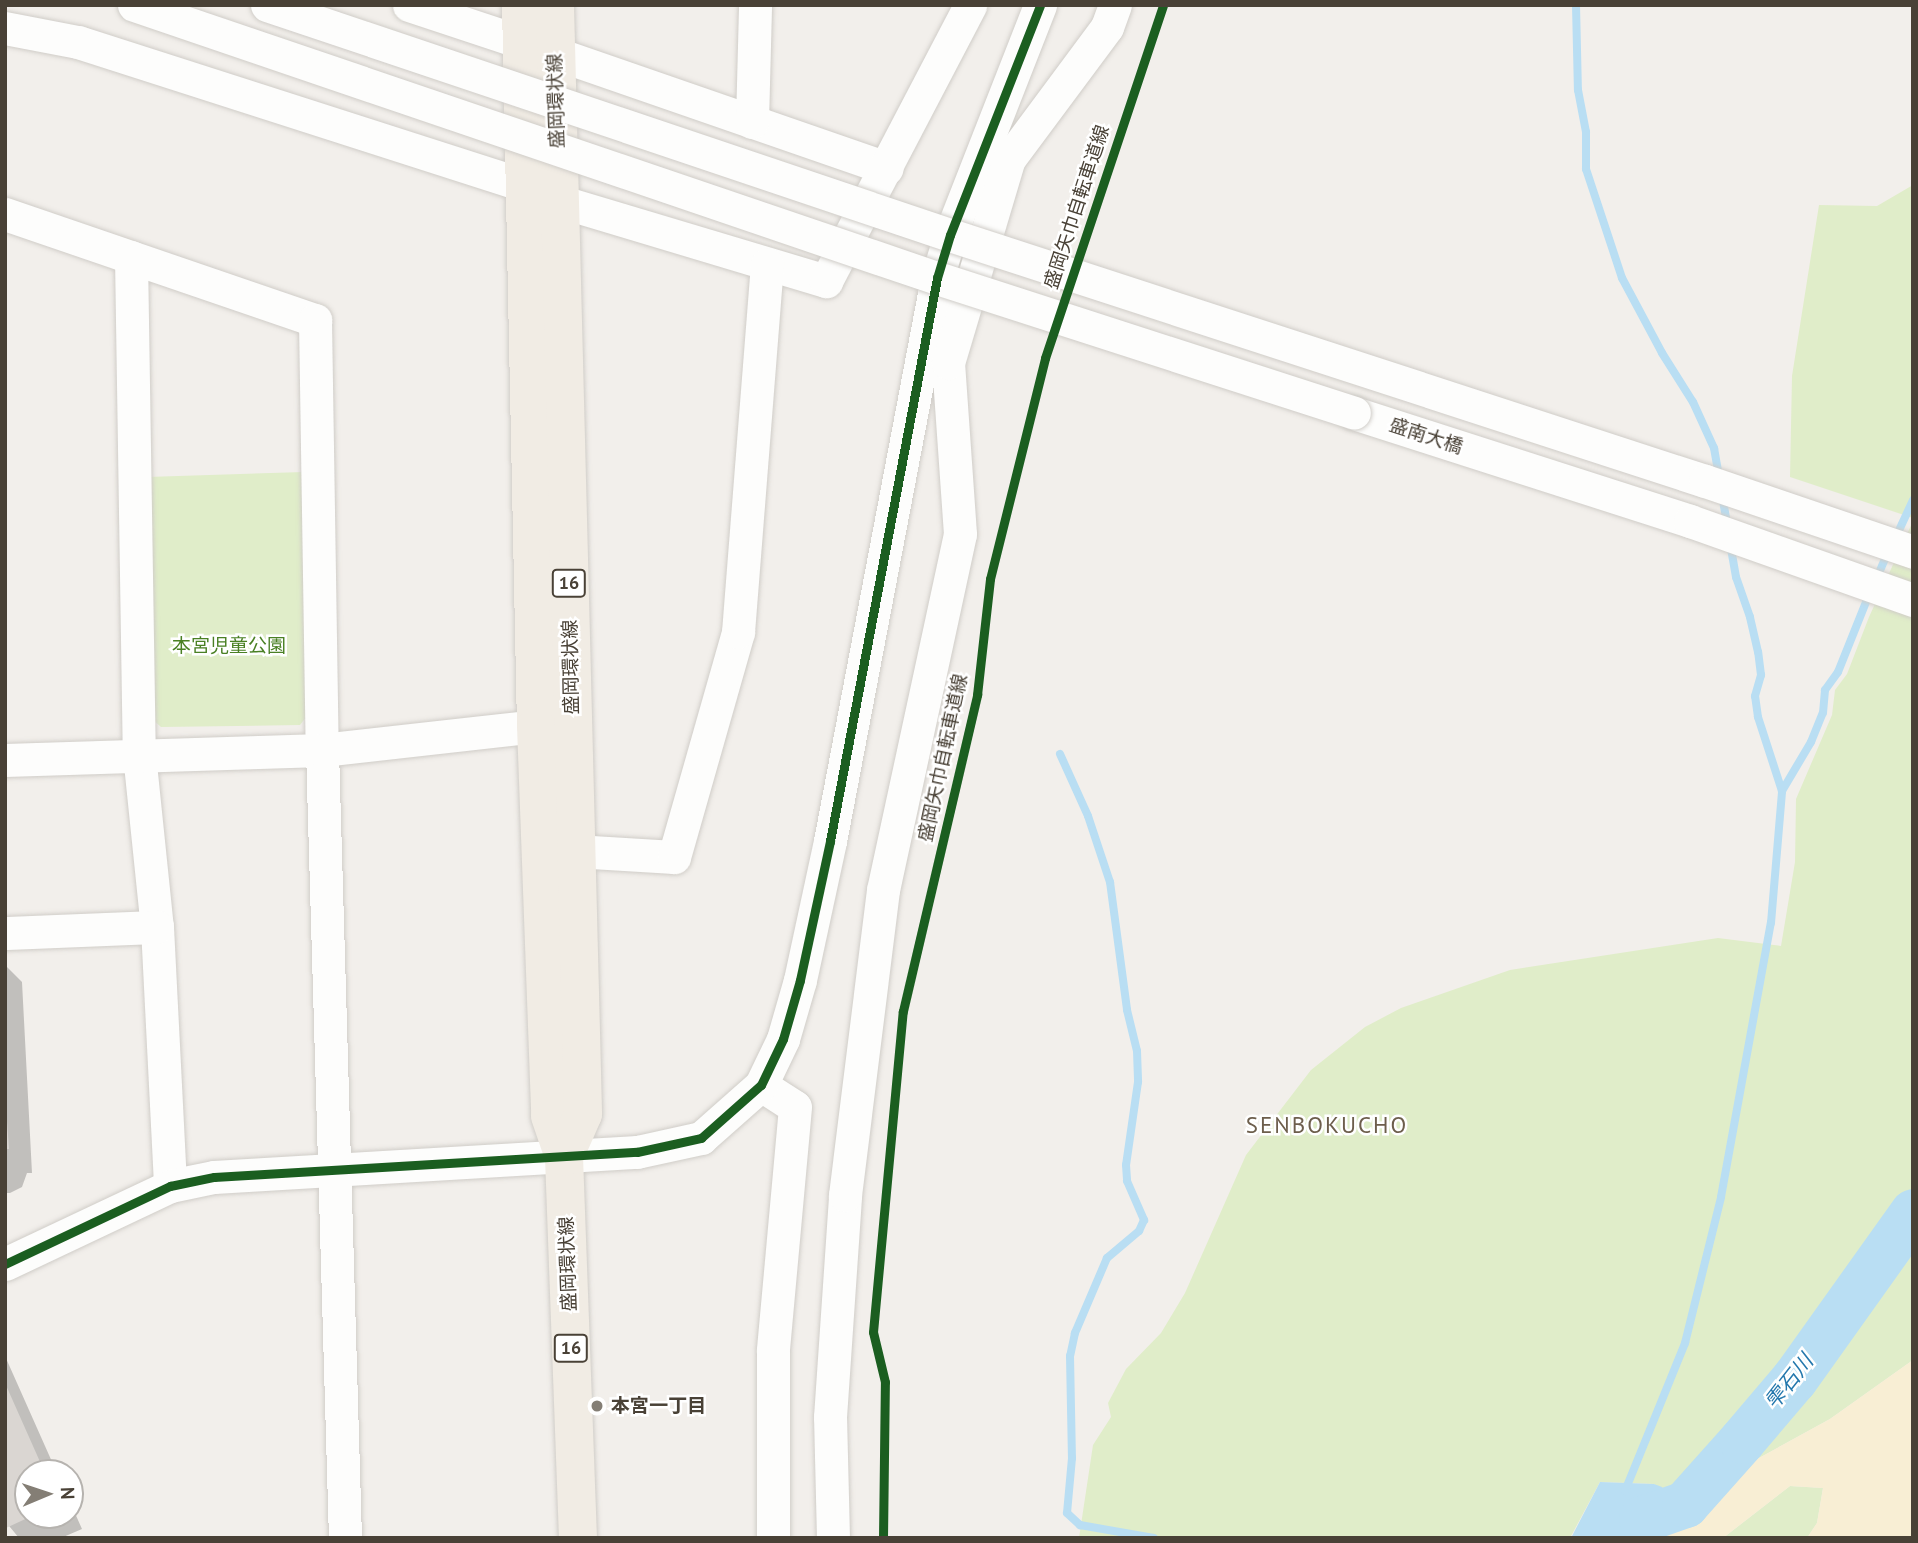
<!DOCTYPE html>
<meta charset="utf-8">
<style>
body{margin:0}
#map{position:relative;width:1918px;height:1543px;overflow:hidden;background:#f2efeb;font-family:"PT Sans","Noto Sans JP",sans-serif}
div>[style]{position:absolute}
.green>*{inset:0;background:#e0edc9}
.sand>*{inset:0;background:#f8eed4}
.water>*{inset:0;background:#b9def3}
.shadow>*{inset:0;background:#0003}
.stream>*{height:8px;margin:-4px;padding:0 4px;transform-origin:4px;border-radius:4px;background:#b9def3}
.river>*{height:47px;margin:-23.5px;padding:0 23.5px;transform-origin:23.5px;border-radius:23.5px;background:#b9def3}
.building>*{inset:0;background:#dad6d2}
.roads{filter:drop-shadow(0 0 2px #d0cdc8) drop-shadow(0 0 2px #d0cdc8)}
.minor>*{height:33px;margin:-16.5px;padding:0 16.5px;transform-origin:16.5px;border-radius:16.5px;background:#fdfdfc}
.major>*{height:38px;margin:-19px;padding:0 19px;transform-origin:19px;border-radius:19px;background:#f1ece4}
.bridges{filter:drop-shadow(0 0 2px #d0cdc8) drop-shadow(0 0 2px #d0cdc8)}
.minor-bridge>*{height:33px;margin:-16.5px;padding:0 16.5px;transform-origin:16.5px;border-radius:16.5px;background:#fdfdfc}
.cycleway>*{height:9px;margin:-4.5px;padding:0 4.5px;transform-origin:4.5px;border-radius:4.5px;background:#1b5e20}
.dots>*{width:19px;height:19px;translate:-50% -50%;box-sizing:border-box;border:4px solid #fff;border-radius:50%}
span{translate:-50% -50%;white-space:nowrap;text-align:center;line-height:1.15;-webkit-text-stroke:5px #fff;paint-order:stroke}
.shield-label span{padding:2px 5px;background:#fff;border:2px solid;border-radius:5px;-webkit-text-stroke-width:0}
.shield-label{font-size:18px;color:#494136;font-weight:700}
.street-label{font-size:19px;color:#494136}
.park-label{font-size:19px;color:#4a8024}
.poi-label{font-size:19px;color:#494136;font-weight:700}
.left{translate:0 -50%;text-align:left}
.water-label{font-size:21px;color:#2478ad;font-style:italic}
.quarter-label{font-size:23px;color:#6d5e4c;letter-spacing:2px}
.frame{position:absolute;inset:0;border:7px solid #494136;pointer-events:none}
.north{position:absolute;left:14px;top:1459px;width:70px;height:70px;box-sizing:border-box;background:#fff;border:2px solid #b6b3af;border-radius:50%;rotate:88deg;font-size:19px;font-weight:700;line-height:28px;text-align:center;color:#494136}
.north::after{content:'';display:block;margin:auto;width:24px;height:32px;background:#847e75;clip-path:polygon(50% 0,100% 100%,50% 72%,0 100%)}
</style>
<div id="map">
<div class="green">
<i style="clip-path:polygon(1913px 185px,1913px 518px,1790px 477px,1792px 376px,1819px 205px,1877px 206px)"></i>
<i style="clip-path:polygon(304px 472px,310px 712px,300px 725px,161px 727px,152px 719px,147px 477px)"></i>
<i style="clip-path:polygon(1913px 521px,1913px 1360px,1830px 1419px,1750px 1463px,1697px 1499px,1696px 1470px,1685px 1494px,1673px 1499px,1654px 1484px,1600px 1482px,1570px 1538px,1079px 1538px,1093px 1445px,1111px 1417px,1108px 1403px,1126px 1369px,1161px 1333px,1185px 1293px,1246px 1155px,1311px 1070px,1365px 1027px,1401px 1008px,1510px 970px,1718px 938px,1781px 946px,1795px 862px,1796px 799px,1832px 715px,1835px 690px,1847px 674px,1869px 617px)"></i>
<i style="clip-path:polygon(1790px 1486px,1823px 1488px,1817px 1523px,1807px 1538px,1723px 1538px)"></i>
</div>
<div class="sand">
<i style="clip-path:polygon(1913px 1360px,1913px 1538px,1807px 1538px,1817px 1523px,1823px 1488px,1790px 1486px,1723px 1538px,1660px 1538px,1672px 1513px,1691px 1513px,1701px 1509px,1697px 1499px,1750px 1463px,1830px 1419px)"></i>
</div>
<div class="water">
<i style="clip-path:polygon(1696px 1470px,1697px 1499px,1701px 1509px,1691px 1513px,1672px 1513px,1660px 1538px,1571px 1538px,1600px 1482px,1654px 1484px,1662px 1487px,1667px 1497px,1673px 1499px,1685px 1494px,1693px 1471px)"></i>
</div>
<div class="shadow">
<i style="clip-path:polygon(5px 965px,22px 982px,32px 1173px,27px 1173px,22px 1187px,10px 1193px,5px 1193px)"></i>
<i style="clip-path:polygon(5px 1356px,57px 1473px,28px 1473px,28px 1515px,70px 1515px,70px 1502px,82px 1529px,61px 1538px,19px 1538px,5px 1521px)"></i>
</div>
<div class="stream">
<i style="left:1576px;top:5px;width:85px;rotate:88.7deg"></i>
<i style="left:1578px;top:90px;width:43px;rotate:79.2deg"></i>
<i style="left:1586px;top:132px;width:37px;rotate:90deg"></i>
<i style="left:1586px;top:169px;width:115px;rotate:71.7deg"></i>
<i style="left:1622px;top:278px;width:85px;rotate:61.9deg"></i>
<i style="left:1662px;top:353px;width:58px;rotate:57.7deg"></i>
<i style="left:1693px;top:402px;width:51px;rotate:65.5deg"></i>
<i style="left:1714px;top:448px;width:28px;rotate:80deg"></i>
<i style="left:1722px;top:495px;width:29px;rotate:80deg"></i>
<i style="left:1895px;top:539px;width:43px;rotate:-65.2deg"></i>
<i style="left:1876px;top:580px;width:33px;rotate:-67deg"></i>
<i style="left:1060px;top:754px;width:68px;rotate:65.7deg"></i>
<i style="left:1088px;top:816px;width:70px;rotate:71.6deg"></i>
<i style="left:1110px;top:882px;width:129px;rotate:82.4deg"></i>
<i style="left:1127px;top:1010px;width:42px;rotate:76.3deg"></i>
<i style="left:1137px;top:1051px;width:31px;rotate:88deg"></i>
<i style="left:1138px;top:1082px;width:84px;rotate:98.2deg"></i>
<i style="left:1126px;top:1165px;width:16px;rotate:86deg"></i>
<i style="left:1127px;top:1181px;width:43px;rotate:66.4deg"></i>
<i style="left:1144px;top:1220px;width:12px;rotate:114deg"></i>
<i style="left:1139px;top:1231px;width:42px;rotate:139.8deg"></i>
<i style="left:1107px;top:1258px;width:82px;rotate:113.1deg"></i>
<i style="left:1075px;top:1333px;width:24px;rotate:102deg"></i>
<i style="left:1070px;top:1356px;width:102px;rotate:88.9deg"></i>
<i style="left:1072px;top:1458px;width:55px;rotate:95.2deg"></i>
<i style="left:1067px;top:1513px;width:18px;rotate:43deg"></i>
<i style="left:1080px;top:1525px;width:75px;rotate:10deg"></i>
<i style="left:1782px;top:791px;width:57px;rotate:-59.4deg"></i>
<i style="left:1811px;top:742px;width:31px;rotate:-68deg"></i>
<i style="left:1823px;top:713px;width:23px;rotate:-85deg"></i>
<i style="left:1825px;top:690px;width:22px;rotate:-54deg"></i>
<i style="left:1838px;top:672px;width:86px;rotate:-68.2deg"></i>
<i style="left:1625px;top:1491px;width:160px;rotate:-67.9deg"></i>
<i style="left:1685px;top:1343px;width:150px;rotate:-76.1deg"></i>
<i style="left:1721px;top:1197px;width:279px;rotate:-79.7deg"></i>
<i style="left:1771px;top:923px;width:132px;rotate:-85.2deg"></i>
<i style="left:1782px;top:791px;width:78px;rotate:-108deg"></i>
<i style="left:1758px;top:717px;width:21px;rotate:-98deg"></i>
<i style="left:1755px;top:696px;width:22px;rotate:-74deg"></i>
<i style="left:1761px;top:675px;width:23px;rotate:-97deg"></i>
<i style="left:1758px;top:652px;width:36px;rotate:-103deg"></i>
<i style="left:1750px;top:617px;width:42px;rotate:-109.3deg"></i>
<i style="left:1736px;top:577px;width:34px;rotate:-100deg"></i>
</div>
<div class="river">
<i style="left:1642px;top:1519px;width:46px;rotate:-19.2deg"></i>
<i style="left:1685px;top:1504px;width:86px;rotate:-48.3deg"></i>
<i style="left:1742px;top:1440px;width:80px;rotate:-49.6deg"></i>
<i style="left:1794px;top:1379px;width:205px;rotate:-54.5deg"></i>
</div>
<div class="building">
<i style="clip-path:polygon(5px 1121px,7px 1121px,9px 1149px,5px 1149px)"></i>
<i style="clip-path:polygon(5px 1383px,45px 1473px,28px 1473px,28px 1515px,34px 1515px,6px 1528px)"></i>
</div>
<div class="roads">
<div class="minor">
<i style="left:409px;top:5px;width:118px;rotate:18.3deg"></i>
<i style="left:5px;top:28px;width:74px;rotate:10.9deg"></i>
<i style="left:78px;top:42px;width:468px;rotate:17.8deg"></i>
<i style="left:554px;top:53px;width:352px;rotate:19.1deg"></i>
<i style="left:752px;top:122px;width:117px;rotate:-88.5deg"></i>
<i style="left:559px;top:201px;width:279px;rotate:16.7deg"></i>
<i style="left:826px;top:281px;width:311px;rotate:-62.4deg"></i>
<i style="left:5px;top:214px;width:328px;rotate:18.9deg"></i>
<i style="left:315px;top:320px;width:430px;rotate:89.1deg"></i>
<i style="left:322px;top:750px;width:788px;rotate:88.33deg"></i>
<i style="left:131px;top:257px;width:497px;rotate:89.1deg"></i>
<i style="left:139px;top:754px;width:174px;rotate:84.1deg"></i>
<i style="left:157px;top:927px;width:259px;rotate:87.1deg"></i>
<i style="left:1354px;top:413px;width:353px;rotate:17.8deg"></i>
<i style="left:1690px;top:521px;width:237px;rotate:19.5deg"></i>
<i style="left:5px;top:760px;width:317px;rotate:-1.8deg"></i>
<i style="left:322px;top:750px;width:215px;rotate:-6.4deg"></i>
<i style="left:575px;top:851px;width:99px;rotate:3.5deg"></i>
<i style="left:674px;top:857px;width:234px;rotate:-74.1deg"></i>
<i style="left:738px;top:632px;width:369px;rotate:-85.5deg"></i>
<i style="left:5px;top:933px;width:152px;rotate:-2.3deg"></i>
<i style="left:761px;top:1085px;width:40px;rotate:32.9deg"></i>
<i style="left:795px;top:1107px;width:245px;rotate:95.2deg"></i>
<i style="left:773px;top:1351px;width:187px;rotate:90deg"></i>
<i style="left:5px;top:1264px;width:183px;rotate:-25.3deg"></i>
<i style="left:170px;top:1186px;width:45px;rotate:-11.6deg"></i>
<i style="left:214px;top:1177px;width:424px;rotate:-3.4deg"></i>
<i style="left:637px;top:1152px;width:66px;rotate:-12.3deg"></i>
<i style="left:701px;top:1138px;width:80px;rotate:-41.5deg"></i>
<i style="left:761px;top:1085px;width:51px;rotate:-64.4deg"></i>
<i style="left:783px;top:1039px;width:61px;rotate:-73.9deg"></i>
<i style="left:800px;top:980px;width:142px;rotate:-77.8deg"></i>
<i style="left:830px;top:841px;width:573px;rotate:-79.24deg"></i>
<i style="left:937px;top:278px;width:45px;rotate:-73.2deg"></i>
<i style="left:950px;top:235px;width:247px;rotate:-68.6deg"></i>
<i style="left:833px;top:1538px;width:121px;rotate:-91.4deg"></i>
<i style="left:830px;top:1417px;width:223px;rotate:-86.1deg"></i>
<i style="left:845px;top:1195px;width:307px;rotate:-82.9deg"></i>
<i style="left:883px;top:890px;width:364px;rotate:-77.8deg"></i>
<i style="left:960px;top:534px;width:171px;rotate:-94deg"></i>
<i style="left:948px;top:363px;width:213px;rotate:-73.4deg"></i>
<i style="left:1009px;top:159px;width:164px;rotate:-53.4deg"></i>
<i style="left:1107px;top:27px;width:23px;rotate:-70deg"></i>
</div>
<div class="major">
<i style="left:521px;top:5px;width:721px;rotate:88.81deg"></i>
<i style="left:536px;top:726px;width:390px;rotate:87.9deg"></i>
<i style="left:550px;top:1116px;width:43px;rotate:71.1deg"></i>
<i style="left:564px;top:1157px;width:381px;rotate:87.9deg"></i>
<i style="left:555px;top:5px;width:1109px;rotate:88.55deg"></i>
<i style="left:583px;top:1114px;width:47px;rotate:113.8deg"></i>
</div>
</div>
<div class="bridges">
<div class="minor-bridge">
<i style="left:134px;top:5px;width:848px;rotate:18.78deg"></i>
<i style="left:937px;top:278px;width:438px;rotate:17.9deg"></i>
<i style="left:267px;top:5px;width:721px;rotate:18.61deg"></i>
<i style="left:950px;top:235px;width:794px;rotate:18.05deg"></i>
<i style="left:1705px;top:481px;width:220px;rotate:18.8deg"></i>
</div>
</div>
<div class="cycleway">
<i style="left:5px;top:1264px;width:183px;rotate:-25.3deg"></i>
<i style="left:170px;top:1186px;width:45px;rotate:-11.6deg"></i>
<i style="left:214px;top:1177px;width:424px;rotate:-3.4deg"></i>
<i style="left:637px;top:1152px;width:66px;rotate:-12.3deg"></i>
<i style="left:701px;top:1138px;width:80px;rotate:-41.5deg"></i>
<i style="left:761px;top:1085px;width:51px;rotate:-64.4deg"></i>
<i style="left:783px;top:1039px;width:61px;rotate:-73.9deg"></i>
<i style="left:800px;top:980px;width:142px;rotate:-77.8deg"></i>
<i style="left:830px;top:841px;width:573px;rotate:-79.24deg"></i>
<i style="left:937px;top:278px;width:45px;rotate:-73.2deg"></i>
<i style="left:950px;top:235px;width:247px;rotate:-68.6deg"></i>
<i style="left:883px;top:1538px;width:156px;rotate:-89.3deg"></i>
<i style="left:885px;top:1382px;width:51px;rotate:-103.5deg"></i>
<i style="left:873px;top:1332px;width:322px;rotate:-84.7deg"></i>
<i style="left:903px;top:1011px;width:325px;rotate:-76.8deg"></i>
<i style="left:977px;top:695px;width:117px;rotate:-83.6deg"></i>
<i style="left:990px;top:579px;width:228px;rotate:-76deg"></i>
<i style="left:1045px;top:358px;width:372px;rotate:-71.5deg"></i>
</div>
<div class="dots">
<i style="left:597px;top:1406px;background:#847e75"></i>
</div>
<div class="shield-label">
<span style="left:569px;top:583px">16</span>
<span style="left:571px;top:1348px">16</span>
</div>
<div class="street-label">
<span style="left:556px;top:101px;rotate:-92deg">盛岡環状線</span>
<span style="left:1077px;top:207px;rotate:-72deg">盛岡矢巾自転車道線</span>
<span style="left:1426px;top:436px;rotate:18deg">盛南大橋</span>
<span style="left:571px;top:667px;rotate:-91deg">盛岡環状線</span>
<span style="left:943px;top:758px;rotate:-78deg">盛岡矢巾自転車道線</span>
<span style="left:568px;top:1264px;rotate:-92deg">盛岡環状線</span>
</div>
<div class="park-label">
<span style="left:229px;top:646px">本宮児童公園</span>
</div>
<div class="poi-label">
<span class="left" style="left:611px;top:1406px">本宮一丁目</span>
</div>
<div class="water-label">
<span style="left:1789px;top:1382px;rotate:-52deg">雫石川</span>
</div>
<div class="quarter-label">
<span style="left:1327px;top:1125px">SENBOKUCHO</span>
</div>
<div class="frame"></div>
<div class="north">N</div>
</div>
